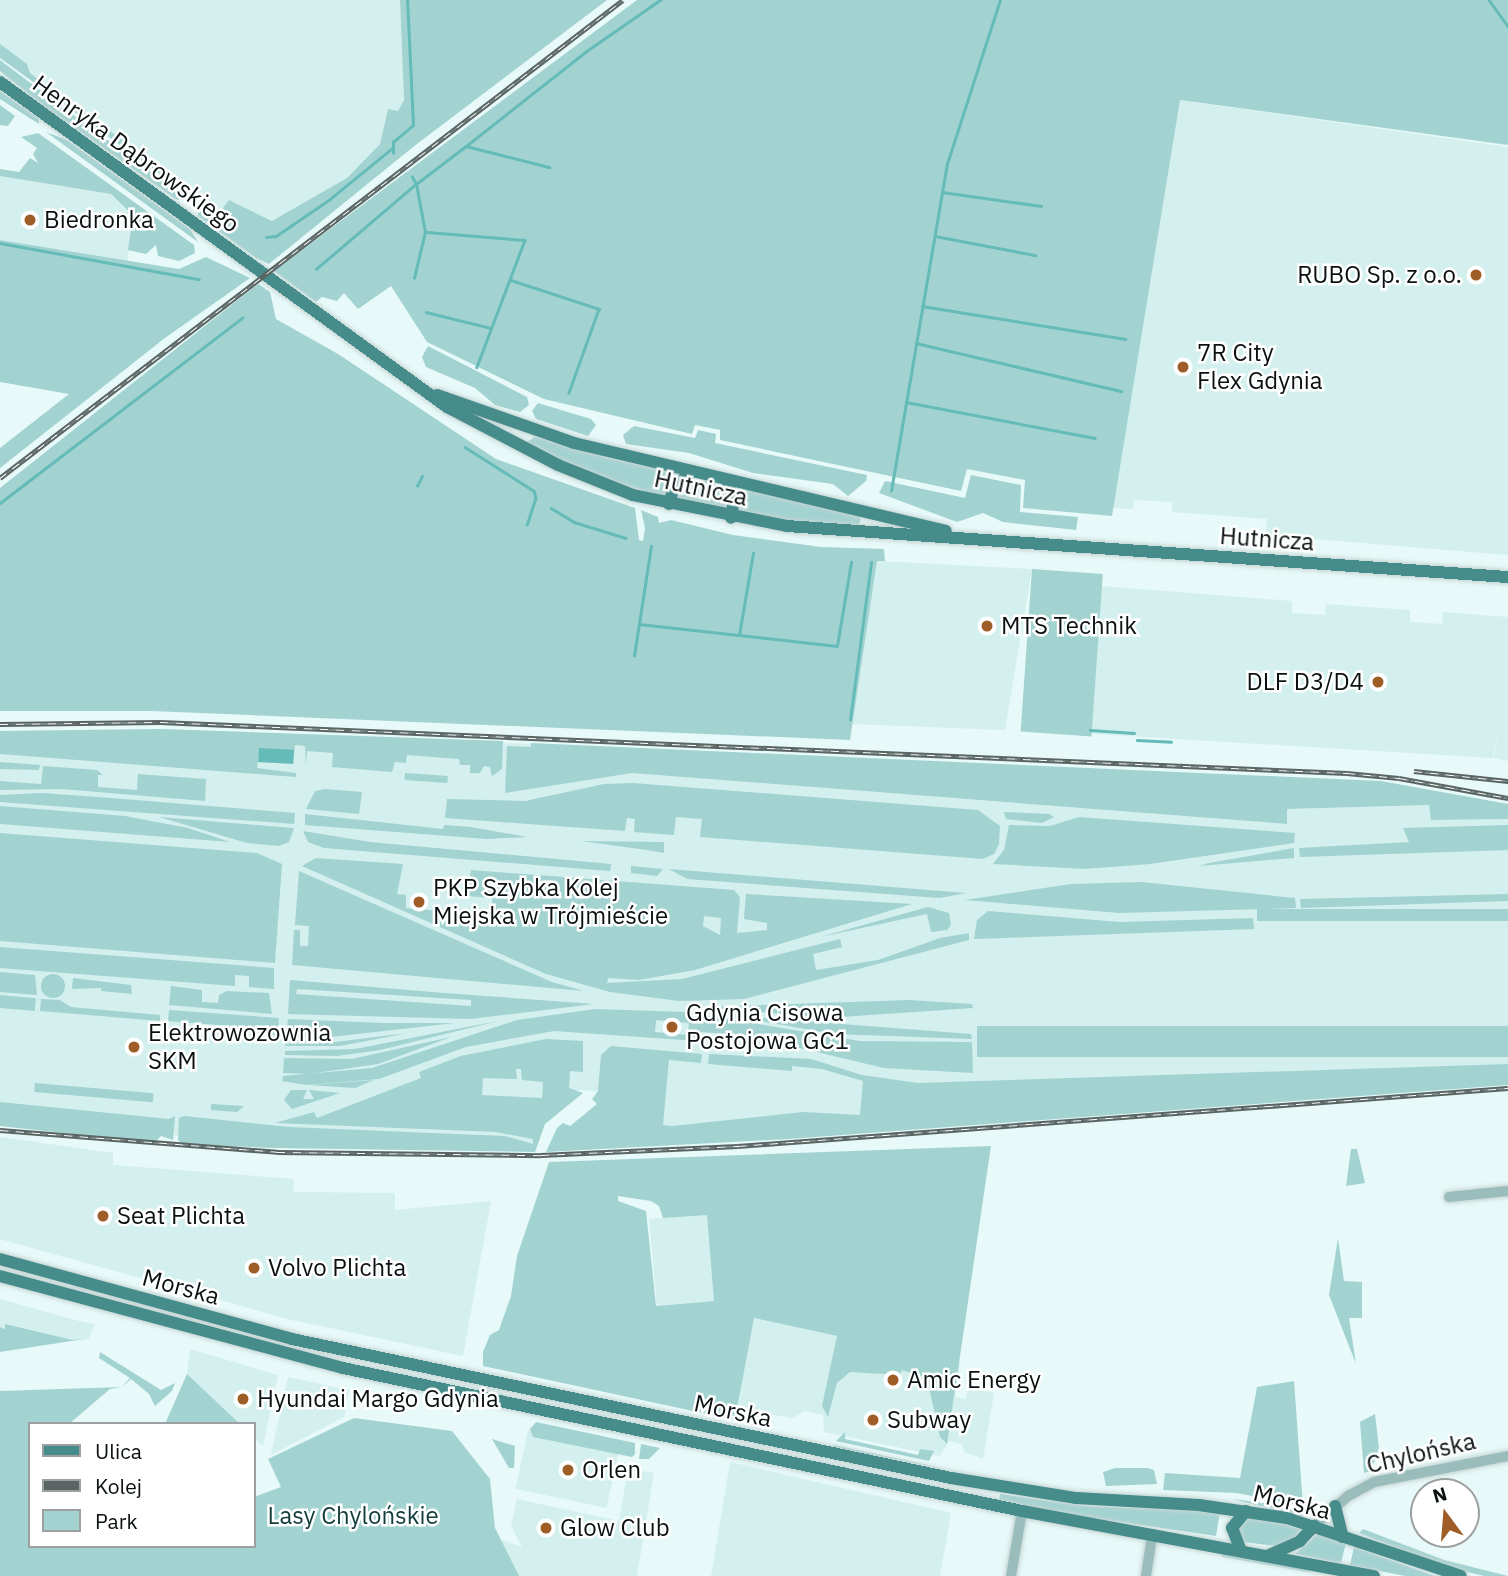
<!DOCTYPE html>
<meta charset="utf-8">
<style>
body{margin:0}
#map{position:relative;width:1508px;height:1576px;overflow:hidden;background:#e7f9f8;font-family:"IBM Plex Sans",sans-serif}
div>[style]{position:absolute}
.built>*{inset:0;background:#d3efee;transform-origin:0 0}
.green>*{inset:0;background:#a2d3d1;transform-origin:0 0}
.round{border-radius:50%}
.water>*{inset:0;background:#65bbb8;transform-origin:0 0}
.stream>*{height:2.5px;margin:-1.25px;padding:0 1.25px;transform-origin:1.25px;border-radius:1.25px;background:#65bbb8}
.roads{filter:drop-shadow(0 0 2px #c4d4d3) drop-shadow(0 0 2px #c4d4d3)}
.minor>*{height:10px;margin:-5px;padding:0 5px;transform-origin:5px;border-radius:5px;background:#9abdbb}
.major>*{height:12px;margin:-6px;padding:0 6px;transform-origin:6px;border-radius:6px;background:#468c8b}
.rail>*{height:5px;margin-top:-2.5px;transform-origin:0;background:repeating-linear-gradient(90deg,#fff 0 8px,#596463 0 16px);box-sizing:border-box;border-block:2px solid #596463}
.dots>*{width:19px;height:19px;translate:-50% -50%;box-sizing:border-box;border:4px solid #fff;border-radius:50%}
span{translate:-50% -50%;white-space:nowrap;text-align:center;line-height:1.15;-webkit-text-stroke:5px #fff;paint-order:stroke}
.street-label{font-size:24px;color:#0b1111}
.poi-label{font-size:24px;color:#0b1111}
.left{translate:0 -50%;text-align:left}
.right{translate:-100% -50%;text-align:right}
.park-label{font-size:24px;color:#133d3c}
.legend{position:absolute;left:28px;top:1422px;width:228px;height:126px;box-sizing:border-box;background:#fff;border:2px solid #9da0a0;margin:0;padding:9px 12px;list-style:none;font-size:21px;color:#0b1111}
.legend li{display:flex;align-items:center;gap:14px;height:35px}
.legend b{width:35px;border:2px solid #9da0a0}
.north{position:absolute;left:1410px;top:1478px;width:70px;height:70px;box-sizing:border-box;background:#fff;border:2px solid #9da0a0;border-radius:50%;rotate:344deg;font-size:19px;font-weight:700;line-height:28px;text-align:center;color:#0b1111}
.north::after{content:'';display:block;margin:auto;width:24px;height:32px;background:#9e5d27;clip-path:polygon(50% 0,100% 100%,50% 72%,0 100%)}
</style>
<div id="map">
<div class="built">
<i style="clip-path:polygon(0 0,400px 0,404px 100px,398px 111px,388px 109px,380px 144px,347px 178px,308px 203px,272px 221px,229px 200px,220px 212px,29px 72px,27px 64px,0 44px)"></i>
<i style="clip-path:polygon(1179px 100px,1508px 147px,1508px 555px,1266px 535px,1267px 519px,1172px 512px,1172px 502px,1134px 500px,1133px 509px,1113px 508px)"></i>
<i style="clip-path:polygon(0 176px,112px 194px,133px 215px,127px 264px,0 240px)"></i>
<i style="clip-path:polygon(877px 561px,1032px 569px,1005px 730px,851px 724px)"></i>
<i style="clip-path:polygon(1101px 586px,1292px 601px,1292px 613px,1325px 615px,1326px 604px,1410px 610px,1410px 622px,1442px 624px,1443px 612px,1508px 617px,1508px 761px,1494px 758px,1500px 719px,1493px 758px,1077px 733px)"></i>
<i style="clip-path:polygon(161px 729px,826px 756px,825px 788px,1286px 824px,1287px 809px,1430px 805px,1431px 820px,1508px 819px,1508px 1077px,618px 1141px,623px 1093px,580px 1090px,534px 1121px,533px 1144px,202px 1138px,0 1120px,0 731px)"></i>
<i style="clip-path:polygon(0 1137px,113px 1153px,113px 1165px,294px 1179px,293px 1192px,395px 1193px,395px 1210px,491px 1201px,463px 1356px,288px 1319px,0 1239px)"></i>
<i style="left:707px;top:1214px;width:87px;height:58px;rotate:85deg"></i>
<i style="clip-path:polygon(0 1299px,79px 1321px,95px 1324px,89px 1338px,73px 1340px,6px 1324px,6px 1329px,0 1327px)"></i>
<i style="clip-path:polygon(753px 1318px,960px 1363px,955px 1397px,966px 1399px,968px 1388px,994px 1393px,983px 1459px,964px 1452px,962px 1444px,949px 1441px,940px 1456px,824px 1432px,823px 1415px,805px 1411px,792px 1418px,738px 1408px)"></i>
<i style="clip-path:polygon(190px 1349px,278px 1375px,263px 1446px,254px 1437px,254px 1424px,240px 1424px,187px 1374px)"></i>
<i style="clip-path:polygon(288px 1377px,349px 1390px,344px 1417px,271px 1455px)"></i>
<i style="left:528px;top:1430px;width:93px;height:60px;rotate:12deg"></i>
<i style="clip-path:polygon(730px 1462px,951px 1513px,940px 1576px,711px 1576px)"></i>
<i style="clip-path:polygon(628px 1469px,654px 1473px,637px 1576px,468px 1576px,499px 1539px,522px 1547px,511px 1526px,517px 1499px,619px 1521px)"></i>
</div>
<div class="green">
<i style="clip-path:polygon(400px 0,607px 0,413px 147px,269px 264px,256px 258px,198px 216px,197px 206px,203px 198px,220px 212px,229px 200px,272px 221px,347px 178px,380px 144px,388px 109px,398px 111px,404px 100px)"></i>
<i style="clip-path:polygon(637px 0,1508px 0,1508px 145px,1180px 100px,1112px 516px,1023px 508px,1025px 480px,967px 469px,961px 491px,720px 440px,720px 430px,695px 425px,692px 434px,544px 399px,427px 342px,391px 286px,358px 309px,344px 293px,337px 301px,322px 297px,316px 302px,274px 271px)"></i>
<i style="clip-path:polygon(0 44px,27px 64px,30px 73px,192px 191px,189px 195px,0 58px)"></i>
<i style="clip-path:polygon(0 60px,53px 100px,187px 198px,177px 200px,44px 106px,0 71px)"></i>
<i style="clip-path:polygon(0 91px,39px 119px,39px 124px,0 99px)"></i>
<i style="clip-path:polygon(0 105px,15px 116px,8px 126px,0 125px)"></i>
<i style="clip-path:polygon(46px 132px,67px 140px,190px 229px,198px 242px)"></i>
<i style="clip-path:polygon(38px 133px,194px 245px,195px 253px,179px 261px,158px 256px,156px 245px,146px 254px,128px 250px,133px 215px,111px 194px,0 176px,0 169px,19px 172px,30px 158px,38px 163px,33px 154px,37px 148px,21px 137px)"></i>
<i style="clip-path:polygon(0 240px,179px 269px,206px 257px,250px 278px,165px 338px,0 468px,0 448px,69px 394px,0 382px)"></i>
<i style="clip-path:polygon(258px 284px,270px 292px,276px 319px,338px 354px,496px 459px,635px 508px,639px 540px,643px 541px,645px 528px,641px 510px,658px 517px,659px 523px,671px 520px,733px 535px,821px 547px,884px 549px,885px 561px,877px 561px,850px 740px,151px 711px,0 711px,0 488px)"></i>
<i style="clip-path:polygon(428px 346px,527px 397px,529px 405px,520px 412px,495px 405px,475px 388px,426px 367px,422px 357px)"></i>
<i style="clip-path:polygon(538px 403px,591px 419px,596px 425px,588px 436px,536px 419px,532px 411px)"></i>
<i style="clip-path:polygon(634px 426px,695px 438px,698px 430px,716px 434px,715px 443px,867px 475px,866px 481px,848px 496px,833px 484px,753px 473px,689px 453px,626px 444px,623px 435px)"></i>
<i style="clip-path:polygon(535px 437px,607px 458px,680px 474px,663px 498px,554px 459px,527px 442px)"></i>
<i style="clip-path:polygon(971px 475px,1021px 485px,1020px 512px,1078px 517px,1076px 530px,1003px 522px,983px 513px,957px 522px,879px 493px,885px 481px,965px 498px)"></i>
<i style="clip-path:polygon(707px 480px,723px 490px,727px 511px,677px 500px,678px 492px,688px 483px)"></i>
<i style="clip-path:polygon(734px 487px,858px 515px,861px 520px,858px 525px,801px 523px,739px 514px)"></i>
<i style="left:1032px;top:569px;width:71px;height:163px;rotate:4deg"></i>
<i style="clip-path:polygon(161px 729px,503px 741px,502px 769px,492px 776px,490px 767px,484px 766px,480px 773px,470px 773px,470px 765px,460px 765px,459px 759px,407px 755px,406px 763px,395px 762px,392px 772px,332px 767px,333px 753px,307px 751px,306px 765px,305px 746px,295px 745px,293px 764px,258px 762px,257px 768px,296px 773px,296px 777px,0 754px,0 731px)"></i>
<i style="clip-path:polygon(531px 743px,1381px 781px,1508px 804px,1508px 819px,1431px 820px,1429px 805px,1287px 809px,1287px 824px,632px 773px,505px 793px,507px 746px,531px 747px)"></i>
<i style="clip-path:polygon(0 762px,40px 765px,39px 770px,0 769px)"></i>
<i style="clip-path:polygon(43px 766px,97px 770px,103px 775px,98px 775px,98px 787px,137px 790px,138px 774px,206px 779px,205px 801px,62px 789px,0 790px,0 781px,41px 784px)"></i>
<i style="left:405px;top:773px;width:43px;height:7px;rotate:4deg"></i>
<i style="clip-path:polygon(633px 783px,978px 810px,1000px 826px,999px 844px,994px 854px,983px 859px,700px 837px,702px 819px,676px 817px,674px 835px,634px 832px,635px 819px,627px 818px,625px 831px,445px 818px,447px 799px,525px 801px,604px 784px)"></i>
<i style="clip-path:polygon(325px 789px,362px 792px,359px 814px,306px 809px,315px 791px)"></i>
<i style="clip-path:polygon(42px 793px,98px 797px,295px 813px,294px 824px,0 802px,0 795px)"></i>
<i style="clip-path:polygon(0 806px,125px 816px,188px 828px,230px 842px,0 824px)"></i>
<i style="clip-path:polygon(1004px 812px,1049px 814px,1054px 817px,1042px 823px,1006px 819px)"></i>
<i style="clip-path:polygon(305px 814px,443px 829px,444px 825px,471px 827px,527px 837px,487px 839px,305px 825px)"></i>
<i style="clip-path:polygon(159px 817px,294px 828px,289px 842px,279px 846px,247px 843px)"></i>
<i style="clip-path:polygon(1079px 817px,1295px 833px,1294px 843px,1150px 864px,1084px 869px,993px 864px,1004px 850px,1009px 825px,1050px 826px)"></i>
<i style="clip-path:polygon(1508px 825px,1508px 850px,1300px 857px,1299px 848px,1409px 842px,1403px 828px)"></i>
<i style="clip-path:polygon(303px 831px,370px 842px,611px 864px,610px 871px,324px 848px,308px 842px)"></i>
<i style="clip-path:polygon(0 833px,257px 853px,282px 864px,275px 963px,0 941px)"></i>
<i style="clip-path:polygon(581px 841px,664px 842px,664px 853px,647px 850px)"></i>
<i style="clip-path:polygon(1294px 848px,1294px 858px,1199px 866px,1209px 863px)"></i>
<i style="clip-path:polygon(evenodd,316px 858px,403px 864px,397px 894px,406px 895px,406px 908px,451px 912px,452px 920px,465px 921px,466px 911px,492px 913px,492px 898px,467px 896px,471px 870px,734px 890px,740px 897px,737px 933px,767px 930px,767px 923px,744px 919px,746px 894px,912px 904px,695px 970px,639px 980px,608px 978px,607px 983px,682px 979px,840px 939px,842px 947px,813px 954px,816px 970px,878px 960px,940px 938px,969px 933px,969px 940px,744px 999px,679px 1001px,610px 992px,546px 974px,302px 866px,316px 858px,704px 916px,721px 918px,720px 935px,703px 926px,704px 916px)"></i>
<i style="clip-path:polygon(631px 866px,663px 869px,657px 876px,631px 873px)"></i>
<i style="clip-path:polygon(669px 869px,966px 893px,940px 898px,687px 879px)"></i>
<i style="clip-path:polygon(299px 871px,552px 982px,584px 991px,292px 965px,294px 930px,300px 930px,300px 946px,308px 946px,309px 926px,295px 925px)"></i>
<i style="clip-path:polygon(1141px 882px,1295px 898px,1296px 908px,1119px 913px,965px 900px,1071px 884px)"></i>
<i style="clip-path:polygon(1508px 894px,1508px 901px,1301px 908px,1300px 899px)"></i>
<i style="clip-path:polygon(928px 907px,949px 913px,951px 925px,947px 930px,931px 932px,927px 914px,820px 937px)"></i>
<i style="left:1508px;top:909px;width:12px;height:251px;rotate:90deg"></i>
<i style="clip-path:polygon(988px 911px,1119px 922px,1253px 918px,1254px 929px,974px 939px,977px 920px)"></i>
<i style="clip-path:polygon(0 947px,274px 968px,274px 989px,249px 987px,249px 976px,235px 975px,235px 986px,0 968px)"></i>
<i style="clip-path:polygon(0 972px,35px 975px,37px 995px,0 992px)"></i>
<i class="round" style="left:41px;top:974px;width:24px;height:24px"></i>
<i style="clip-path:polygon(73px 978px,131px 985px,132px 994px,101px 991px,101px 988px,72px 989px)"></i>
<i style="clip-path:polygon(evenodd,290px 980px,444px 993px,594px 1004px,470px 1019px,288px 1014px,290px 980px,297px 989px,471px 1000px,471px 1006px,296px 994px,297px 989px)"></i>
<i style="clip-path:polygon(171px 986px,202px 990px,202px 1002px,218px 1003px,219px 995px,227px 991px,269px 993px,272px 1014px,169px 1005px)"></i>
<i style="left:0;top:995px;width:36px;height:13px;rotate:5deg"></i>
<i style="clip-path:polygon(41px 999px,60px 1000px,71px 1007px,160px 1015px,160px 1021px,40px 1011px)"></i>
<i style="clip-path:polygon(909px 1000px,972px 1004px,973px 1008px,826px 1018px,703px 1007px)"></i>
<i style="clip-path:polygon(evenodd,595px 1009px,685px 1012px,860px 1041px,972px 1042px,973px 1073px,884px 1068px,787px 1045px,784px 1038px,700px 1032px,698px 1041px,554px 1031px,466px 1047px,379px 1079px,307px 1085px,282px 1081px,283px 1076px,372px 1068px,517px 1020px,595px 1009px,656px 1020px,689px 1023px,688px 1035px,655px 1032px,656px 1020px)"></i>
<i style="clip-path:polygon(169px 1010px,279px 1018px,278px 1036px,270px 1035px,270px 1029px,168px 1021px)"></i>
<i style="clip-path:polygon(728px 1015px,971px 1034px,972px 1039px,833px 1034px)"></i>
<i style="clip-path:polygon(288px 1019px,383px 1023px,455px 1023px,322px 1038px,286px 1036px)"></i>
<i style="clip-path:polygon(498px 1021px,380px 1050px,337px 1056px,285px 1055px,285px 1051px,355px 1049px)"></i>
<i style="left:1508px;top:1026px;width:31px;height:531px;rotate:90deg"></i>
<i style="clip-path:polygon(408px 1033px,340px 1046px,285px 1046px,286px 1040px,335px 1042px)"></i>
<i style="clip-path:polygon(451px 1037px,378px 1064px,309px 1074px,283px 1073px,284px 1058px,352px 1059px)"></i>
<i style="clip-path:polygon(evenodd,546px 1039px,583px 1041px,583px 1072px,570px 1071px,569px 1088px,583px 1093px,545px 1124px,535px 1152px,273px 1148px,182px 1144px,178px 1140px,179px 1118px,184px 1116px,289px 1127px,505px 1136px,533px 1144px,533px 1139px,496px 1132px,275px 1123px,314px 1112px,317px 1118px,421px 1078px,419px 1072px,461px 1056px,546px 1039px,516px 1069px,521px 1069px,522px 1080px,543px 1082px,542px 1098px,482px 1095px,483px 1078px,517px 1079px,516px 1069px)"></i>
<i style="clip-path:polygon(611px 1046px,702px 1054px,701px 1063px,669px 1060px,663px 1125px,672px 1126px,803px 1112px,860px 1115px,863px 1081px,822px 1069px,792px 1066px,792px 1071px,708px 1064px,709px 1054px,811px 1059px,862px 1075px,918px 1083px,1508px 1064px,1508px 1085px,789px 1139px,546px 1152px,557px 1128px,563px 1123px,570px 1126px,597px 1104px,592px 1099px,598px 1091px,601px 1055px)"></i>
<i style="clip-path:polygon(374px 1080px,355px 1088px,309px 1085px)"></i>
<i style="left:35px;top:1083px;width:119px;height:9px;rotate:5deg"></i>
<i style="clip-path:polygon(291px 1090px,307px 1090px,303px 1099px,314px 1099px,309px 1090px,340px 1093px,292px 1109px,284px 1100px)"></i>
<i style="clip-path:polygon(0 1102px,169px 1119px,175px 1116px,173px 1140px,161px 1136px,154px 1143px,0 1126px)"></i>
<i style="clip-path:polygon(211px 1104px,244px 1106px,237px 1112px,211px 1110px)"></i>
<i style="clip-path:polygon(evenodd,991px 1146px,947px 1444px,940px 1437px,927px 1378px,902px 1370px,900px 1375px,850px 1372px,837px 1383px,828px 1417px,822px 1406px,837px 1336px,754px 1318px,735px 1420px,483px 1366px,483px 1352px,490px 1335px,499px 1330px,511px 1296px,517px 1256px,549px 1162px,991px 1146px,618px 1196px,651px 1201px,659px 1206px,663px 1218px,707px 1215px,714px 1301px,656px 1306px,646px 1211px,618px 1201px,618px 1196px)"></i>
<i style="clip-path:polygon(1351px 1149px,1357px 1149px,1365px 1183px,1346px 1186px)"></i>
<i style="clip-path:polygon(1338px 1238px,1344px 1281px,1362px 1282px,1362px 1318px,1349px 1318px,1356px 1364px,1329px 1295px)"></i>
<i style="clip-path:polygon(5px 1324px,73px 1340px,91px 1338px,0 1352px,0 1327px,5px 1329px)"></i>
<i style="clip-path:polygon(100px 1352px,161px 1390px,175px 1383px,172px 1391px,155px 1406px,149px 1394px,131px 1379px,122px 1387px,110px 1389px,69px 1424px,30px 1424px,30px 1546px,254px 1546px,254px 1497px,281px 1487px,268px 1459px,354px 1418px,452px 1431px,490px 1479px,495px 1528px,519px 1576px,0 1576px,0 1391px,122px 1387px,130px 1378px,99px 1358px)"></i>
<i style="clip-path:polygon(187px 1374px,240px 1424px,165px 1424px)"></i>
<i style="clip-path:polygon(1294px 1381px,1303px 1506px,1237px 1493px,1163px 1490px,1165px 1473px,1240px 1478px,1257px 1387px)"></i>
<i style="clip-path:polygon(1375px 1414px,1379px 1448px,1371px 1471px,1364px 1473px,1360px 1422px)"></i>
<i style="clip-path:polygon(536px 1422px,635px 1443px,635px 1454px,632px 1457px,533px 1437px,530px 1429px)"></i>
<i style="clip-path:polygon(845px 1432px,845px 1439px,918px 1455px,920px 1449px,934px 1451px,929px 1461px,836px 1441px)"></i>
<i style="clip-path:polygon(492px 1439px,515px 1446px,514px 1468px,509px 1468px)"></i>
<i style="clip-path:polygon(641px 1444px,660px 1448px,649px 1459px,639px 1459px)"></i>
<i style="clip-path:polygon(834px 1445px,942px 1468px,833px 1448px)"></i>
<i style="clip-path:polygon(1115px 1468px,1148px 1468px,1154px 1470px,1157px 1484px,1106px 1486px,1103px 1472px)"></i>
<i style="clip-path:polygon(1000px 1494px,1084px 1506px,1220px 1512px,1216px 1536px,1073px 1515px,999px 1500px)"></i>
<i style="clip-path:polygon(1232px 1499px,1264px 1503px,1317px 1515px,1302px 1516px)"></i>
<i style="clip-path:polygon(1248px 1517px,1285px 1524px,1306px 1532px,1277px 1546px,1243px 1542px,1237px 1533px,1239px 1524px)"></i>
<i style="clip-path:polygon(1363px 1529px,1444px 1560px,1508px 1576px,1484px 1576px,1443px 1566px,1359px 1533px)"></i>
<i style="clip-path:polygon(1318px 1534px,1346px 1543px,1341px 1563px,1295px 1554px)"></i>
<i style="clip-path:polygon(1354px 1547px,1429px 1574px,1435px 1576px,1405px 1576px,1350px 1565px)"></i>
<i style="clip-path:polygon(1220px 1554px,1300px 1568px,1313px 1573px,1223px 1557px)"></i>
</div>
<div class="water">
<i style="left:259px;top:748px;width:35px;height:14px;rotate:3deg"></i>
</div>
<div class="stream">
<i style="left:1489px;top:0;width:32px;rotate:54deg"></i>
<i style="left:466px;top:146px;width:155px;rotate:-38.2deg"></i>
<i style="left:588px;top:50px;width:88px;rotate:-34.8deg"></i>
<i style="left:393px;top:153px;width:11px;rotate:-90deg"></i>
<i style="left:393px;top:142px;width:26px;rotate:-40deg"></i>
<i style="left:413px;top:125px;width:125px;rotate:-92.7deg"></i>
<i style="left:942px;top:192px;width:100px;rotate:8deg"></i>
<i style="left:427px;top:232px;width:98px;rotate:4.7deg"></i>
<i style="left:525px;top:240px;width:136px;rotate:110.7deg"></i>
<i style="left:935px;top:236px;width:102px;rotate:10.8deg"></i>
<i style="left:266px;top:237px;width:10px;rotate:-6deg"></i>
<i style="left:276px;top:236px;width:65px;rotate:-34.4deg"></i>
<i style="left:330px;top:199px;width:79px;rotate:-39.3deg"></i>
<i style="left:0;top:243px;width:202px;rotate:10.3deg"></i>
<i style="left:316px;top:269px;width:131px;rotate:-40.4deg"></i>
<i style="left:416px;top:184px;width:8px;rotate:-120deg"></i>
<i style="left:414px;top:278px;width:47px;rotate:-76.6deg"></i>
<i style="left:425px;top:232px;width:49px;rotate:-100.6deg"></i>
<i style="left:416px;top:184px;width:63px;rotate:-37.2deg"></i>
<i style="left:466px;top:146px;width:86px;rotate:14.2deg"></i>
<i style="left:511px;top:280px;width:93px;rotate:18.2deg"></i>
<i style="left:599px;top:309px;width:89px;rotate:109.7deg"></i>
<i style="left:922px;top:306px;width:206px;rotate:9.2deg"></i>
<i style="left:426px;top:312px;width:67px;rotate:13.8deg"></i>
<i style="left:916px;top:343px;width:211px;rotate:13.2deg"></i>
<i style="left:906px;top:402px;width:192px;rotate:10.8deg"></i>
<i style="left:465px;top:447px;width:82px;rotate:32.5deg"></i>
<i style="left:534px;top:491px;width:7px;rotate:74deg"></i>
<i style="left:536px;top:498px;width:28px;rotate:108deg"></i>
<i style="left:417px;top:486px;width:11px;rotate:-63deg"></i>
<i style="left:891px;top:491px;width:332px;rotate:-80.3deg"></i>
<i style="left:947px;top:164px;width:172px;rotate:-72.1deg"></i>
<i style="left:0;top:503px;width:305px;rotate:-37.4deg"></i>
<i style="left:551px;top:508px;width:27px;rotate:31deg"></i>
<i style="left:574px;top:522px;width:54px;rotate:17.1deg"></i>
<i style="left:639px;top:624px;width:199px;rotate:6.3deg"></i>
<i style="left:837px;top:646px;width:85px;rotate:-80.5deg"></i>
<i style="left:739px;top:635px;width:83px;rotate:-80.3deg"></i>
<i style="left:634px;top:656px;width:111px;rotate:-81.2deg"></i>
<i style="left:850px;top:720px;width:159px;rotate:-82.4deg"></i>
<i style="left:1090px;top:730px;width:44px;rotate:3.9deg"></i>
<i style="left:1137px;top:740px;width:34px;rotate:3deg"></i>
</div>
<div class="roads">
<div class="minor">
<i style="left:1449px;top:1197px;width:59px;rotate:-5.8deg"></i>
<i style="left:1314px;top:1526px;width:45px;rotate:-41.4deg"></i>
<i style="left:1348px;top:1496px;width:30px;rotate:-28deg"></i>
<i style="left:1374px;top:1482px;width:136px;rotate:-11deg"></i>
<i style="left:1011px;top:1576px;width:66px;rotate:-80.4deg"></i>
<i style="left:1146px;top:1576px;width:40px;rotate:-81.5deg"></i>
</div>
<div class="major">
<i style="left:0;top:82px;width:553px;rotate:36.02deg"></i>
<i style="left:447px;top:407px;width:125px;rotate:27.6deg"></i>
<i style="left:558px;top:465px;width:81px;rotate:21.8deg"></i>
<i style="left:633px;top:495px;width:157px;rotate:11.4deg"></i>
<i style="left:787px;top:526px;width:723px;rotate:4.05deg"></i>
<i style="left:437px;top:395px;width:145px;rotate:19.3deg"></i>
<i style="left:574px;top:443px;width:382px;rotate:13.3deg"></i>
<i style="left:727px;top:480px;width:20px;rotate:70deg"></i>
<i style="left:734px;top:499px;width:19px;rotate:99deg"></i>
<i style="left:669px;top:504px;width:18px;rotate:-74deg"></i>
<i style="left:674px;top:487px;width:23px;rotate:-40deg"></i>
<i style="left:0;top:1259px;width:303px;rotate:15.3deg"></i>
<i style="left:292px;top:1339px;width:673px;rotate:11.91deg"></i>
<i style="left:951px;top:1478px;width:127px;rotate:9.1deg"></i>
<i style="left:1076px;top:1498px;width:123px;rotate:3.3deg"></i>
<i style="left:1199px;top:1505px;width:89px;rotate:8.4deg"></i>
<i style="left:1287px;top:1518px;width:183px;rotate:18.4deg"></i>
<i style="left:0;top:1276px;width:355px;rotate:15deg"></i>
<i style="left:343px;top:1368px;width:694px;rotate:11.89deg"></i>
<i style="left:1022px;top:1511px;width:358px;rotate:10.5deg"></i>
<i style="left:1335px;top:1506px;width:32px;rotate:76deg"></i>
<i style="left:1241px;top:1551px;width:25px;rotate:-111deg"></i>
<i style="left:1232px;top:1528px;width:22px;rotate:-51deg"></i>
<i style="left:1267px;top:1556px;width:36px;rotate:-24deg"></i>
<i style="left:1300px;top:1541px;width:21px;rotate:-47deg"></i>
</div>
</div>
<div class="rail">
<i style="left:0;top:478px;width:785px;rotate:-37.5deg"></i>
<i style="left:0;top:724px;width:160px;rotate:-0.7deg"></i>
<i style="left:160px;top:722px;width:1188px;rotate:2.46deg"></i>
<i style="left:1347px;top:773px;width:52px;rotate:5.5deg"></i>
<i style="left:1399px;top:778px;width:111px;rotate:10.4deg"></i>
<i style="left:1414px;top:771px;width:95px;rotate:6.1deg"></i>
<i style="left:0;top:1130px;width:278px;rotate:4.5deg"></i>
<i style="left:277px;top:1152px;width:264px;rotate:0.7deg"></i>
<i style="left:541px;top:1155px;width:197px;rotate:-2.6deg"></i>
<i style="left:738px;top:1146px;width:772px;rotate:-4.31deg"></i>
</div>
<div class="dots">
<i style="left:30px;top:220px;background:#9e5d27"></i>
<i style="left:1476px;top:275px;background:#9e5d27"></i>
<i style="left:1183px;top:367px;background:#9e5d27"></i>
<i style="left:987px;top:626px;background:#9e5d27"></i>
<i style="left:1378px;top:682px;background:#9e5d27"></i>
<i style="left:419px;top:902px;background:#9e5d27"></i>
<i style="left:672px;top:1027px;background:#9e5d27"></i>
<i style="left:134px;top:1047px;background:#9e5d27"></i>
<i style="left:103px;top:1216px;background:#9e5d27"></i>
<i style="left:254px;top:1268px;background:#9e5d27"></i>
<i style="left:893px;top:1380px;background:#9e5d27"></i>
<i style="left:243px;top:1399px;background:#9e5d27"></i>
<i style="left:873px;top:1420px;background:#9e5d27"></i>
<i style="left:568px;top:1470px;background:#9e5d27"></i>
<i style="left:546px;top:1528px;background:#9e5d27"></i>
</div>
<div class="street-label">
<span style="left:136px;top:154px;rotate:36deg">Henryka Dąbrowskiego</span>
<span style="left:701px;top:488px;rotate:12deg">Hutnicza</span>
<span style="left:1267px;top:539px;rotate:4deg">Hutnicza</span>
<span style="left:181px;top:1287px;rotate:15deg">Morska</span>
<span style="left:733px;top:1411px;rotate:12deg">Morska</span>
<span style="left:1421px;top:1453px;rotate:-13deg">Chylońska</span>
<span style="left:1292px;top:1502px;rotate:14deg">Morska</span>
</div>
<div class="poi-label">
<span class="left" style="left:44px;top:220px">Biedronka</span>
<span class="right" style="left:1462px;top:275px">RUBO Sp. z o.o.</span>
<span class="left" style="left:1197px;top:367px">7R City<br>Flex Gdynia</span>
<span class="left" style="left:1001px;top:626px">MTS Technik</span>
<span class="right" style="left:1364px;top:682px">DLF D3/D4</span>
<span class="left" style="left:433px;top:902px">PKP Szybka Kolej<br>Miejska w Trójmieście</span>
<span class="left" style="left:686px;top:1027px">Gdynia Cisowa<br>Postojowa GC1</span>
<span class="left" style="left:148px;top:1047px">Elektrowozownia<br>SKM</span>
<span class="left" style="left:117px;top:1216px">Seat Plichta</span>
<span class="left" style="left:268px;top:1268px">Volvo Plichta</span>
<span class="left" style="left:907px;top:1380px">Amic Energy</span>
<span class="left" style="left:257px;top:1399px">Hyundai Margo Gdynia</span>
<span class="left" style="left:887px;top:1420px">Subway</span>
<span class="left" style="left:582px;top:1470px">Orlen</span>
<span class="left" style="left:560px;top:1528px">Glow Club</span>
</div>
<div class="park-label">
<span style="left:353px;top:1516px">Lasy Chylońskie</span>
</div>
<ul class="legend">
<li><b style="height:9px;background:#468c8b"></b>Ulica</li>
<li><b style="height:9px;background:#596463"></b>Kolej</li>
<li><b style="height:19px;background:#a2d3d1"></b>Park</li>
</ul>
<div class="north">N</div>
</div>
